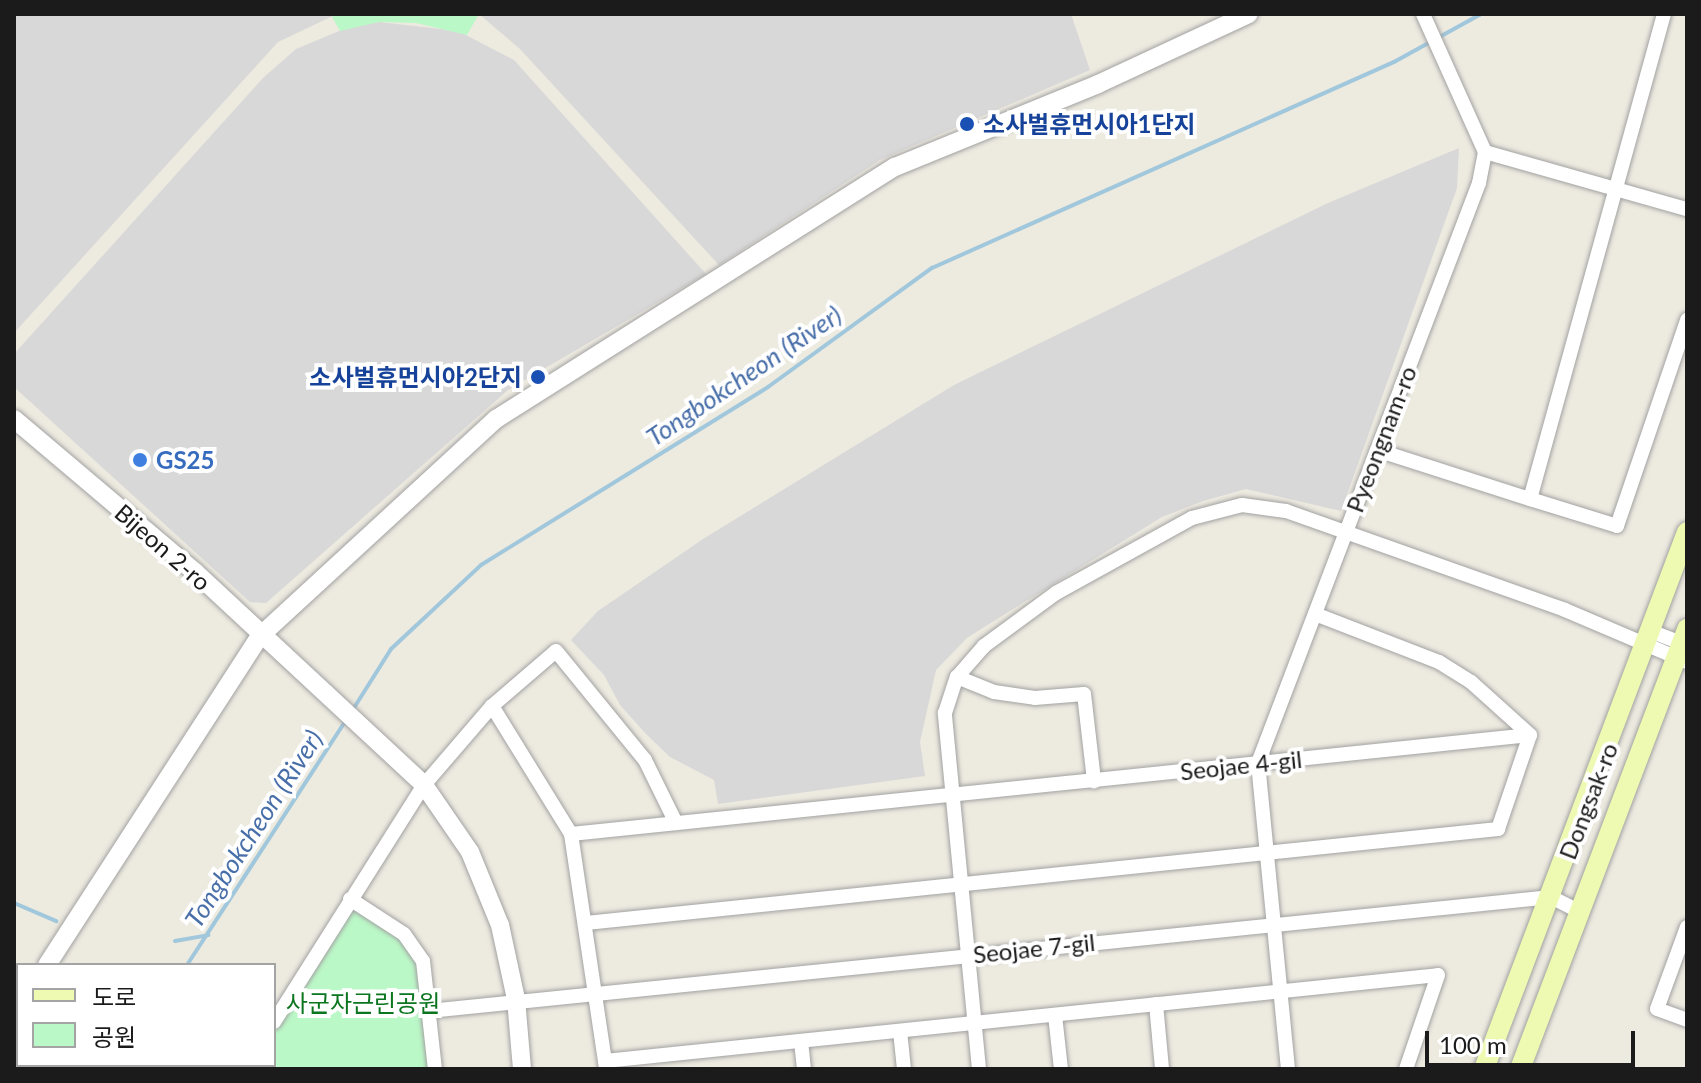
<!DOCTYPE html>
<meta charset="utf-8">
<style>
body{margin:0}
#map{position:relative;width:1701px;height:1083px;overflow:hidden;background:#edeae0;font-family:Lato,"Noto Sans KR",sans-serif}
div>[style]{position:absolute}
.residential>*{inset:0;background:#d9d8d8}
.park>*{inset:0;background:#bbf8c7}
.stream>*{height:4px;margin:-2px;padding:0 2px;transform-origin:2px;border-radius:2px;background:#a0c7db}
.roads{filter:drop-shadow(0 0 2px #a2a2a2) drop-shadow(0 0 2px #a2a2a2)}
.minor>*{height:14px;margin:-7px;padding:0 7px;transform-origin:7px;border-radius:7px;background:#fff}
.tertiary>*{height:18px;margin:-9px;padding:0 9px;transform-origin:9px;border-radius:9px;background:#fff}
.secondary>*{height:20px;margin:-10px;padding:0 10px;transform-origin:10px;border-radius:10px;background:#eef9b2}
.dots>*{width:22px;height:22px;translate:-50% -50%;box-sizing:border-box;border:4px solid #fff;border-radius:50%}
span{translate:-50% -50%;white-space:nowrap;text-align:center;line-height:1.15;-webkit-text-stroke:8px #fff;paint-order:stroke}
.transit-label{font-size:24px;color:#164399;font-weight:700}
.left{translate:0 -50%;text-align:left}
.right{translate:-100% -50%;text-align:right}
.street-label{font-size:24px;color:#1b1b1b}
.shop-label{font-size:24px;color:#366cbe;font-weight:700}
.park-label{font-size:24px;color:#0b761f}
.water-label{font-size:26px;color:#496fa9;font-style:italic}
.frame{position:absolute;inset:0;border:16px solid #1b1b1b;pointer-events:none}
.legend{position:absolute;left:16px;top:963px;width:260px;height:104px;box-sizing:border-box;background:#fff;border:2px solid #a4a4a4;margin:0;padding:10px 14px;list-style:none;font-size:24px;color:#1b1b1b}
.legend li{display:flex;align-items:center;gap:16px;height:40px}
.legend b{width:40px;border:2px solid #a4a4a4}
.scale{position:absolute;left:1425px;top:1031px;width:210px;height:36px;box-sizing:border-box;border:4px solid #1b1b1b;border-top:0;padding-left:10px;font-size:24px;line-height:28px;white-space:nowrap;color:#1b1b1b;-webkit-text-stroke:6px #fff;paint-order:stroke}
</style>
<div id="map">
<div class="residential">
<i style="clip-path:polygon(14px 14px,337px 14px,278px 42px,14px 333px)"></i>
<i style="clip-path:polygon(479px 14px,1071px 14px,1090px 70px,880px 160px,719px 265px,520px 49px)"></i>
<i style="clip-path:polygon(379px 22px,458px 31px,514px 60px,706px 274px,508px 390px,266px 603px,250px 602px,14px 387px,14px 354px,263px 78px,296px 49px,351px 26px)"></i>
<i style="clip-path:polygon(1459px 148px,1457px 188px,1341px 511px,1246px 489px,1203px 501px,1162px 517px,1005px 614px,967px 638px,936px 670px,920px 742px,925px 776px,718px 804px,714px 780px,670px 757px,646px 734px,620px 705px,604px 675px,571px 640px,598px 611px,703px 539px,954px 385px,1328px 203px)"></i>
</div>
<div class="park">
<i style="clip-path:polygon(337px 14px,479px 14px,467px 35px,416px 23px,379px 22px,340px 31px,332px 17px)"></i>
<i style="clip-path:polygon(350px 899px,404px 934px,423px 961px,435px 1069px,244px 1069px,274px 1065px,274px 1022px)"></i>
</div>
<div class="stream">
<i style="left:352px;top:711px;width:73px;rotate:-57.8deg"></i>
<i style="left:391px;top:649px;width:123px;rotate:-43deg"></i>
<i style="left:481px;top:565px;width:338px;rotate:-31.8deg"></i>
<i style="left:768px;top:387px;width:203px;rotate:-36deg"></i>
<i style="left:932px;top:268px;width:506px;rotate:-24.03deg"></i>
<i style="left:1394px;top:62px;width:99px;rotate:-28.9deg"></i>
<i style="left:14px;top:903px;width:46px;rotate:23.2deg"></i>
<i style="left:175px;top:941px;width:34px;rotate:-10deg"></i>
<i style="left:187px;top:965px;width:293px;rotate:-57deg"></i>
<i style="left:117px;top:1069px;width:4px;rotate:-63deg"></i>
</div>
<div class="roads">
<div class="minor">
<i style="left:1664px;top:14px;width:503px;rotate:105.44deg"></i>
<i style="left:1530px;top:499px;width:91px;rotate:17.2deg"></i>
<i style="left:1617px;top:526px;width:218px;rotate:-71.2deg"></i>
<i style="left:1485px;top:152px;width:210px;rotate:15.8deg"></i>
<i style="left:1377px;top:450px;width:161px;rotate:17.8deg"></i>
<i style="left:1315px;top:614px;width:133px;rotate:21.2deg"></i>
<i style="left:1439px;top:662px;width:38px;rotate:32deg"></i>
<i style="left:1471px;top:682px;width:79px;rotate:41.9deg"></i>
<i style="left:1650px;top:631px;width:40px;rotate:21deg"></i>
<i style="left:957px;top:677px;width:40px;rotate:22deg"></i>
<i style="left:994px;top:692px;width:41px;rotate:8.3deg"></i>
<i style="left:1035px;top:698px;width:49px;rotate:-4.7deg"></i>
<i style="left:1084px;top:694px;width:88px;rotate:83.4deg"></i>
<i style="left:492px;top:706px;width:150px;rotate:58.3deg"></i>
<i style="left:571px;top:834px;width:238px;rotate:81.5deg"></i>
<i style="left:571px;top:834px;width:964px;rotate:-5.89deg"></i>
<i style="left:350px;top:899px;width:64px;rotate:32.9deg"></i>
<i style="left:404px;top:934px;width:33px;rotate:55deg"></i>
<i style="left:423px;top:961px;width:109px;rotate:83.7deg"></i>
<i style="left:586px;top:923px;width:917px;rotate:-5.88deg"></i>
<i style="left:1498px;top:829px;width:99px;rotate:-71.2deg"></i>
<i style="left:1687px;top:927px;width:87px;rotate:110.1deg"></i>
<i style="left:1657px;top:1009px;width:32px;rotate:20deg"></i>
<i style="left:1156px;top:1004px;width:65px;rotate:84.7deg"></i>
<i style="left:429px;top:1011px;width:1128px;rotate:-5.8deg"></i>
<i style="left:1551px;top:897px;width:28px;rotate:27deg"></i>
<i style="left:1055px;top:1015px;width:54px;rotate:83.7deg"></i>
<i style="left:274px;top:1022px;width:280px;rotate:-57.7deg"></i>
<i style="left:424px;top:785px;width:104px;rotate:-49.3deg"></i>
<i style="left:492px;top:706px;width:84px;rotate:-40.7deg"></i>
<i style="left:556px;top:651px;width:141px;rotate:50.8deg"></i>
<i style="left:645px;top:760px;width:70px;rotate:63.8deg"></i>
<i style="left:900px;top:1031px;width:38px;rotate:84deg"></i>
<i style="left:801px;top:1041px;width:28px;rotate:84deg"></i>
<i style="left:605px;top:1061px;width:837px;rotate:-5.89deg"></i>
<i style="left:1438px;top:975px;width:99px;rotate:108.8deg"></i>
<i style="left:244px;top:1069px;width:5px;rotate:-53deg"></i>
<i style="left:979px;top:1069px;width:358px;rotate:-95.5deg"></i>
<i style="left:945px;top:713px;width:38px;rotate:-72deg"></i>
<i style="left:957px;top:677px;width:41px;rotate:-48.9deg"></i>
<i style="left:984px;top:646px;width:89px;rotate:-36.4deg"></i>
<i style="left:1056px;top:593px;width:155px;rotate:-28.9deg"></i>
<i style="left:1192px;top:518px;width:52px;rotate:-14.6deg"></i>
<i style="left:1242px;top:505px;width:44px;rotate:7.8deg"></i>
<i style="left:1286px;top:511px;width:296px;rotate:19.5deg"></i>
<i style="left:1565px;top:610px;width:133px;rotate:23.1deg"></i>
<i style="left:1288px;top:1069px;width:307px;rotate:-95.6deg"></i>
<i style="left:1258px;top:763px;width:621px;rotate:-69.14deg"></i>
<i style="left:1479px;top:183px;width:32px;rotate:-79deg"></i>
<i style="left:1485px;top:152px;width:151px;rotate:-114.2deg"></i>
</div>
<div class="tertiary">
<i style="left:14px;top:419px;width:237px;rotate:40.2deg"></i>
<i style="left:195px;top:572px;width:313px;rotate:42.9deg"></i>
<i style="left:424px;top:785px;width:81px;rotate:55.5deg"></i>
<i style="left:470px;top:852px;width:79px;rotate:67.7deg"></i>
<i style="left:500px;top:925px;width:76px;rotate:77.8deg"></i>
<i style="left:516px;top:999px;width:70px;rotate:85.1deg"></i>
<i style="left:47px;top:965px;width:391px;rotate:-57.1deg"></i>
<i style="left:259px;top:637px;width:322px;rotate:-42.6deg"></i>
<i style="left:496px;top:419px;width:472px;rotate:-32.3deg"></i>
<i style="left:895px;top:167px;width:219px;rotate:-22.2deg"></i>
<i style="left:1098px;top:84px;width:166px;rotate:-24.9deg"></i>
<i style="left:14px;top:1014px;width:7px;rotate:-56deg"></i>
</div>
<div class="secondary">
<i style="left:1484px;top:1069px;width:574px;rotate:-69.29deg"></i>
<i style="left:1520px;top:1069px;width:471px;rotate:-69.2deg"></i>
</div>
</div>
<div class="dots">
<i style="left:967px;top:124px;background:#1a4fb4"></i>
<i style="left:538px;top:377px;background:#1a4fb4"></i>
<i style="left:140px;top:460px;background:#3f7fe0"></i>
</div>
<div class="transit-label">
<span class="left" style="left:983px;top:124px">소사벌휴먼시아1단지</span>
<span class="right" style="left:522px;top:377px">소사벌휴먼시아2단지</span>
</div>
<div class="street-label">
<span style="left:1381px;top:439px;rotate:-69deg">Pyeongnam-ro</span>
<span style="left:163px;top:547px;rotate:41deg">Bijeon 2-ro</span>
<span style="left:1241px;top:765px;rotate:-6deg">Seojae 4-gil</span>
<span style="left:1588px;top:801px;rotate:-69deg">Dongsak-ro</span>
<span style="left:1034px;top:948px;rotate:-6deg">Seojae 7-gil</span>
</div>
<div class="shop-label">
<span class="left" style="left:156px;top:460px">GS25</span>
</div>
<div class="park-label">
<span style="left:363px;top:1003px">사군자근린공원</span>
</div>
<div class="water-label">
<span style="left:744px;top:376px;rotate:-34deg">Tongbokcheon (River)</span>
<span style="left:254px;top:829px;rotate:-57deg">Tongbokcheon (River)</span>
</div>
<div class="frame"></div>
<ul class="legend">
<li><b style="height:10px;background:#eef9b2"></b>도로</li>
<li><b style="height:22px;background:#bbf8c7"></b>공원</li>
</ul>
<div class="scale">100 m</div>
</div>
